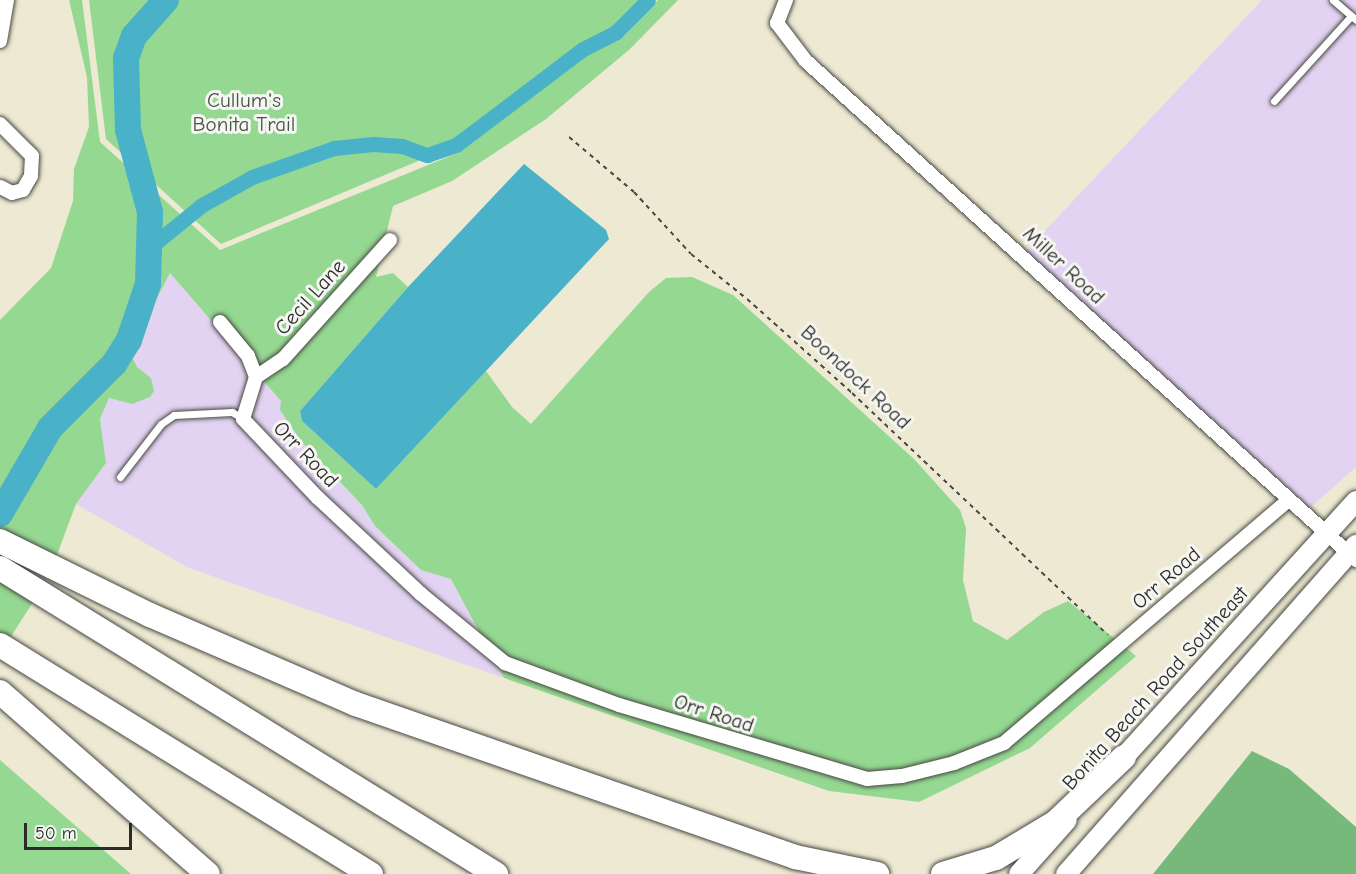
<!DOCTYPE html>
<style>
body{margin:0}
#map{position:relative;width:1356px;height:874px;overflow:hidden;background:#ede9d2;font-family:"Comic Neue",sans-serif}
div>[style]{position:absolute}
.built>*{inset:0;background:#e3d3f2}
.green>*{inset:0;background:#94d891}
.forest>*{inset:0;background:#77b87b}
.water>*{inset:0;background:#49b2c8}
.canal>*{height:15px;margin:-7.5px;padding:0 7.5px;transform-origin:7.5px;border-radius:7.5px;background:#49b2c8}
.river>*{height:26px;margin:-13px;padding:0 13px;transform-origin:13px;border-radius:13px;background:#49b2c8}
.path>*{height:2px;margin-top:-1px;transform-origin:0;background:repeating-linear-gradient(90deg,#484844 0 4.5px,transparent 0 9px)}
.roads{filter:drop-shadow(0 0 2px #484844) drop-shadow(0 0 2px #484844)}
.lane>*{height:7px;margin:-3.5px;padding:0 3.5px;transform-origin:3.5px;border-radius:3.5px;background:#fff}
.street>*{height:14px;margin:-7px;padding:0 7px;transform-origin:7px;border-radius:7px;background:#fff}
.secondary>*{height:20px;margin:-10px;padding:0 10px;transform-origin:10px;border-radius:10px;background:#fff}
.highway>*{height:24px;margin:-12px;padding:0 12px;transform-origin:12px;border-radius:12px;background:#fff}
span{translate:-50% -50%;white-space:nowrap;text-align:center;line-height:1.15;-webkit-text-stroke:6px #f6f6f2;paint-order:stroke}
.park-label{font-size:21px;color:#455644}
.street-label{font-size:21px;color:#2b2b2b}
.scale{position:absolute;left:24px;top:823px;width:108px;height:27px;box-sizing:border-box;border:3px solid #2b2b2b;border-top:0;padding-left:8px;font-size:18px;line-height:21px;white-space:nowrap;color:#2b2b2b;-webkit-text-stroke:4px #f6f6f2;paint-order:stroke}
</style>
<div id="map">
<div class="built">
<i style="clip-path:polygon(1262px 0,1356px 0,1356px 467px,1310px 508px,1024px 253px)"></i>
<i style="clip-path:polygon(170px 273px,281px 401px,281px 410px,301px 441px,362px 505px,375px 526px,421px 570px,451px 579px,504px 678px,189px 568px,76px 504px,106px 463px,100px 419px,109px 398px,132px 404px,151px 378px,137px 367px,131px 355px,135px 340px)"></i>
</div>
<div class="green">
<i style="clip-path:polygon(69px 0,82px 0,100px 142px,220px 250px,460px 152px,587px 55px,621px 37px,658px 0,678px 0,630px 49px,546px 119px,452px 181px,393px 206px,376px 277px,393px 273px,408px 287px,300px 411px,302px 421px,376px 489px,486px 371px,512px 407px,531px 424px,649px 292px,666px 278px,692px 277px,733px 295px,914px 459px,960px 510px,966px 528px,963px 580px,973px 621px,1007px 640px,1044px 612px,1068px 601px,1136px 656px,1030px 748px,919px 802px,829px 791px,504px 678px,451px 579px,421px 570px,375px 526px,362px 505px,301px 441px,280px 410px,281px 401px,170px 273px,135px 340px,131px 355px,137px 367px,151px 378px,154px 391px,150px 397px,132px 404px,109px 398px,100px 419px,106px 463px,76px 504px,55px 560px,0 532px,0 320px,51px 268px,73px 201px,74px 169px,89px 127px,87px 77px)"></i>
<i style="clip-path:polygon(89px 0,648px 0,616px 32px,583px 49px,456px 145px,221px 244px,106px 139px)"></i>
<i style="clip-path:polygon(0 577px,35px 599px,8px 641px,0 636px)"></i>
<i style="clip-path:polygon(0 760px,131px 874px,0 874px)"></i>
</div>
<div class="forest">
<i style="clip-path:polygon(1252px 751px,1289px 769px,1356px 827px,1356px 874px,1153px 874px)"></i>
</div>
<div class="water">
<i style="clip-path:polygon(524px 164px,606px 230px,609px 239px,376px 489px,302px 421px,300px 411px,408px 287px)"></i>
</div>
<div class="canal">
<i style="left:149px;top:248px;width:68px;rotate:-39.1deg"></i>
<i style="left:202px;top:205px;width:57px;rotate:-29.2deg"></i>
<i style="left:252px;top:177px;width:87px;rotate:-19.5deg"></i>
<i style="left:334px;top:148px;width:39px;rotate:-6deg"></i>
<i style="left:373px;top:144px;width:29px;rotate:4deg"></i>
<i style="left:402px;top:146px;width:27px;rotate:20deg"></i>
<i style="left:427px;top:155px;width:31px;rotate:-19deg"></i>
<i style="left:456px;top:145px;width:159px;rotate:-37.1deg"></i>
<i style="left:583px;top:49px;width:37px;rotate:-27deg"></i>
<i style="left:616px;top:32px;width:45px;rotate:-45deg"></i>
</div>
<div class="river">
<i style="left:0;top:514px;width:99px;rotate:-59.8deg"></i>
<i style="left:50px;top:428px;width:91px;rotate:-45deg"></i>
<i style="left:114px;top:364px;width:28px;rotate:-58deg"></i>
<i style="left:129px;top:340px;width:59px;rotate:-71.3deg"></i>
<i style="left:148px;top:284px;width:72px;rotate:-88.4deg"></i>
<i style="left:150px;top:212px;width:85px;rotate:-105deg"></i>
<i style="left:128px;top:130px;width:72px;rotate:-91.6deg"></i>
<i style="left:126px;top:58px;width:23px;rotate:-70deg"></i>
<i style="left:134px;top:36px;width:48px;rotate:-48.4deg"></i>
</div>
<div class="path">
<i style="left:569px;top:137px;width:85px;rotate:40.2deg"></i>
<i style="left:634px;top:192px;width:84px;rotate:47.4deg"></i>
<i style="left:691px;top:254px;width:72px;rotate:38.8deg"></i>
<i style="left:747px;top:299px;width:141px;rotate:41.8deg"></i>
<i style="left:852px;top:393px;width:352px;rotate:43.4deg"></i>
</div>
<div class="roads">
<div class="lane">
<i style="left:1333px;top:0;width:30px;rotate:41deg"></i>
<i style="left:1274px;top:101px;width:115px;rotate:-47.8deg"></i>
<i style="left:120px;top:477px;width:67px;rotate:-52.3deg"></i>
<i style="left:161px;top:424px;width:16px;rotate:-35deg"></i>
<i style="left:174px;top:415px;width:58px;rotate:-3deg"></i>
<i style="left:232px;top:412px;width:13px;rotate:32deg"></i>
</div>
<div class="street">
<i style="left:786px;top:0;width:25px;rotate:111deg"></i>
<i style="left:777px;top:23px;width:48px;rotate:52.7deg"></i>
<i style="left:806px;top:61px;width:743px;rotate:42.22deg"></i>
<i style="left:0;top:41px;width:42px;rotate:-80.3deg"></i>
<i style="left:0;top:124px;width:45px;rotate:45deg"></i>
<i style="left:32px;top:156px;width:20px;rotate:93deg"></i>
<i style="left:31px;top:176px;width:16px;rotate:120deg"></i>
<i style="left:23px;top:190px;width:11px;rotate:165deg"></i>
<i style="left:12px;top:193px;width:13px;rotate:-153deg"></i>
<i style="left:220px;top:322px;width:44px;rotate:50.5deg"></i>
<i style="left:248px;top:356px;width:22px;rotate:69deg"></i>
<i style="left:256px;top:377px;width:44px;rotate:107.2deg"></i>
<i style="left:243px;top:419px;width:109px;rotate:46.5deg"></i>
<i style="left:318px;top:498px;width:141px;rotate:43deg"></i>
<i style="left:421px;top:594px;width:109px;rotate:39.4deg"></i>
<i style="left:505px;top:663px;width:121px;rotate:20.2deg"></i>
<i style="left:619px;top:705px;width:259px;rotate:16.6deg"></i>
<i style="left:867px;top:779px;width:35px;rotate:-5deg"></i>
<i style="left:902px;top:776px;width:54px;rotate:-14deg"></i>
<i style="left:954px;top:763px;width:54px;rotate:-21.8deg"></i>
<i style="left:1004px;top:743px;width:375px;rotate:-40.5deg"></i>
<i style="left:256px;top:377px;width:32px;rotate:-34deg"></i>
<i style="left:283px;top:359px;width:160px;rotate:-48deg"></i>
</div>
<div class="secondary">
<i style="left:1115px;top:767px;width:359px;rotate:-47.8deg"></i>
<i style="left:1019px;top:874px;width:72px;rotate:-48.4deg"></i>
<i style="left:1066px;top:874px;width:439px;rotate:-48.6deg"></i>
</div>
<div class="highway">
<i style="left:0;top:541px;width:167px;rotate:26.3deg"></i>
<i style="left:150px;top:615px;width:224px;rotate:23.4deg"></i>
<i style="left:356px;top:704px;width:465px;rotate:19.2deg"></i>
<i style="left:795px;top:857px;width:84px;rotate:11.7deg"></i>
<i style="left:0;top:568px;width:583px;rotate:31.67deg"></i>
<i style="left:0;top:645px;width:436px;rotate:31.7deg"></i>
<i style="left:0;top:692px;width:276px;rotate:41.2deg"></i>
<i style="left:943px;top:874px;width:55px;rotate:-16.8deg"></i>
<i style="left:996px;top:858px;width:70px;rotate:-31deg"></i>
<i style="left:1056px;top:822px;width:94px;rotate:-43.7deg"></i>
</div>
</div>
<div class="park-label">
<span style="left:244px;top:112px">Cullum's<br>Bonita Trail</span>
</div>
<div class="street-label">
<span style="left:1064px;top:265px;rotate:43deg">Miller Road</span>
<span style="left:310px;top:297px;rotate:-48deg">Cecil Lane</span>
<span style="left:856px;top:377px;rotate:43deg">Boondock Road</span>
<span style="left:306px;top:454px;rotate:46deg">Orr Road</span>
<span style="left:1166px;top:578px;rotate:-41deg">Orr Road</span>
<span style="left:1155px;top:688px;rotate:-48deg">Bonita Beach Road Southeast</span>
<span style="left:714px;top:713px;rotate:18deg">Orr Road</span>
</div>
<div class="scale">50 m</div>
</div>
